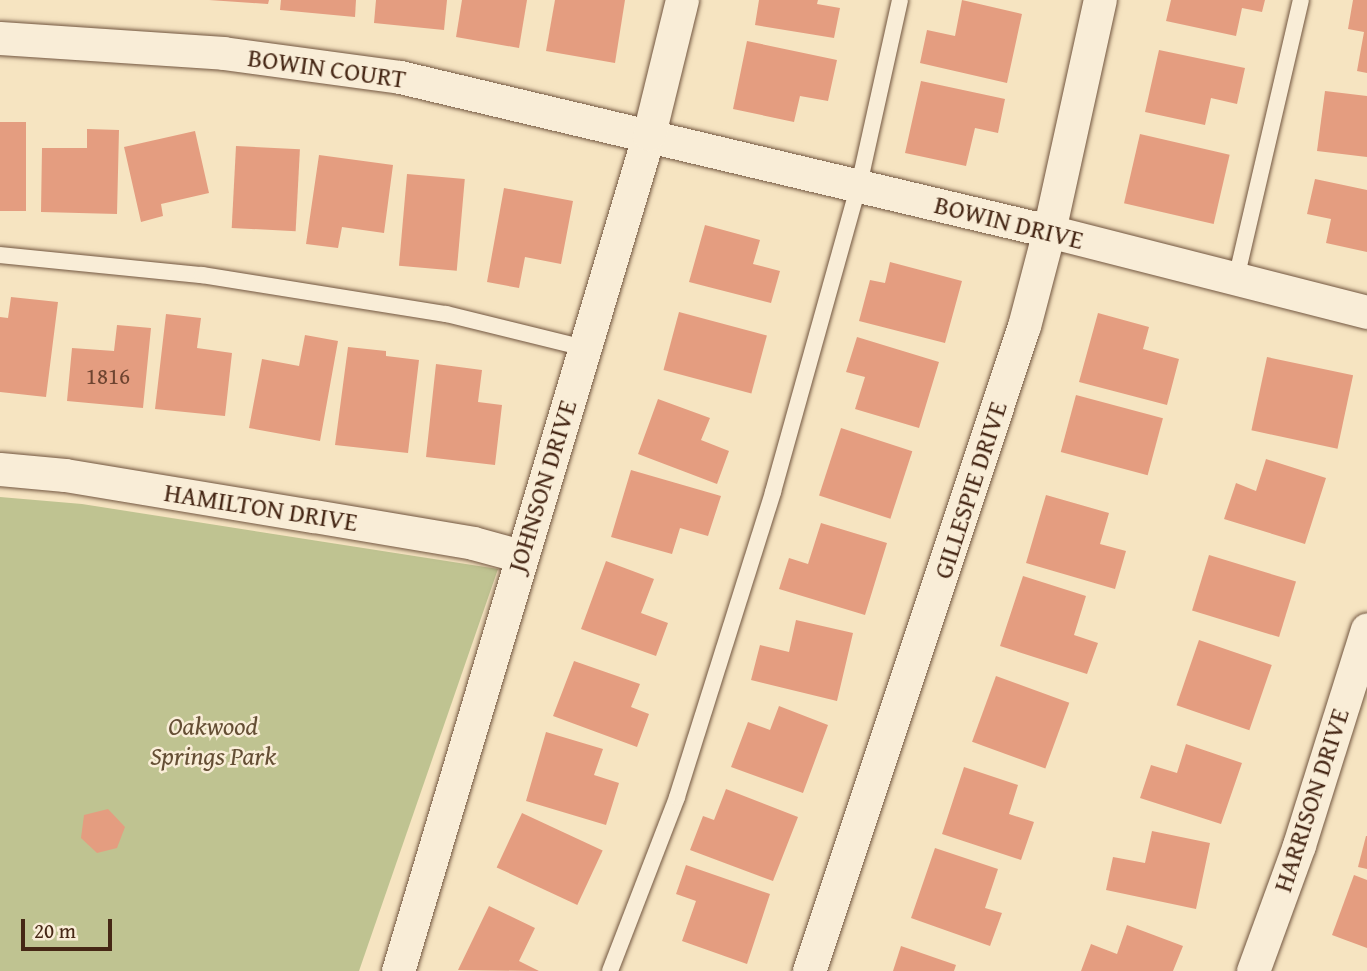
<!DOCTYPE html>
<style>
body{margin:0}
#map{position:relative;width:1367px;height:971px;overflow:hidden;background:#f6e4c1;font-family:"Gentium Book Plus",serif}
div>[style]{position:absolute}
.green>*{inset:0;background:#bfc391}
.building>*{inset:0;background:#e49d80;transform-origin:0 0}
.roads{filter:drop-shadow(0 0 2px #725640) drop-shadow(0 0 2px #725640)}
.service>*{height:16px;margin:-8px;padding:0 8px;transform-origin:8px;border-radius:8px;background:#f9edd7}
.minor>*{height:33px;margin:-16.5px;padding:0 16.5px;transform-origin:16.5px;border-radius:16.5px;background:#f9edd7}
span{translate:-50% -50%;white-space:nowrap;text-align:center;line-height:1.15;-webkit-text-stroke:5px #f9edd7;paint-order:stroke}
.number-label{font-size:23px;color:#6e4430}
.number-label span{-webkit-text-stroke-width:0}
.street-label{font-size:26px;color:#462715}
.park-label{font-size:26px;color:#644e34;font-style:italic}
.scale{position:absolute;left:21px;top:919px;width:91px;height:32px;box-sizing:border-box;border:4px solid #462715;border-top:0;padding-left:9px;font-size:21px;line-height:24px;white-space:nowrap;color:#462715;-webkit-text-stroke:5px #f9edd7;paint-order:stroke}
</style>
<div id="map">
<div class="green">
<i style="clip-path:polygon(0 497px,82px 504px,498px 569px,359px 971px,0 971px)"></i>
</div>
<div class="building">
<i style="clip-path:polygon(209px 0,269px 0,268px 4px)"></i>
<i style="clip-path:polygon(281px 0,356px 0,355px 17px,280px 10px)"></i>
<i style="clip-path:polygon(376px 0,447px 0,444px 30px,374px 23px)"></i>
<i style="clip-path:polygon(462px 0,527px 0,519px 48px,456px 37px)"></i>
<i style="clip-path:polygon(555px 0,625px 0,615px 63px,546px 51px)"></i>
<i style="clip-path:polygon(759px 0,818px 0,817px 4px,840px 8px,834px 38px,755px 25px)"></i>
<i style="clip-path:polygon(962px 0,1022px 14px,1007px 83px,920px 63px,927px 30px,955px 36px)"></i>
<i style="clip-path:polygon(1171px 0,1265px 0,1262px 12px,1242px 8px,1236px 36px,1166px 21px)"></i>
<i style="clip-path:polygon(1353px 0,1367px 0,1367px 73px,1357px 71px,1364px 32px,1348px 29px)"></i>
<i style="clip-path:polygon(747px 41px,837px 60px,828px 101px,800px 96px,794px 122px,733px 109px)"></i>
<i style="clip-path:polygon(1159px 50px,1245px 68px,1237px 104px,1211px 98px,1205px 125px,1145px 112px)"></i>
<i style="clip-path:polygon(921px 81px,1005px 99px,998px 133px,975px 128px,966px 166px,905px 153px)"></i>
<i style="clip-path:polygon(1325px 91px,1367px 96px,1367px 157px,1317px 151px)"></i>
<i style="left:0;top:122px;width:26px;height:89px"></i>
<i style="clip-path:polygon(87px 129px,119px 130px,117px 214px,41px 212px,42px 148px,87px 148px)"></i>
<i style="clip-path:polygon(195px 131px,209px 193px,161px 204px,163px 216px,141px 222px,124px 147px)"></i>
<i style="left:1140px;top:134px;width:92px;height:71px;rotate:13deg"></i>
<i style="left:236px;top:146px;width:64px;height:82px;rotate:3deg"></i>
<i style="clip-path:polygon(319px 155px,393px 165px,384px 233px,342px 227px,338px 248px,306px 244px)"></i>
<i style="left:407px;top:174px;width:58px;height:92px;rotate:5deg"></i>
<i style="clip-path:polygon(1315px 179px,1367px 190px,1367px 252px,1326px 243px,1331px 219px,1307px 214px)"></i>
<i style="clip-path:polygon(504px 188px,573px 201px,561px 264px,525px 257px,519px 288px,487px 282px)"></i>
<i style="clip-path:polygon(705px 225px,760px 240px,753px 264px,780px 271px,771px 303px,689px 282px)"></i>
<i style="clip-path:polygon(890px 262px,962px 281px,945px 343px,859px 321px,870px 280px,885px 283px)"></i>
<i style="clip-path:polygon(11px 297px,58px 302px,46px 397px,0 392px,0 317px,8px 318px)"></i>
<i style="left:679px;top:312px;width:91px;height:60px;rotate:15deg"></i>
<i style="clip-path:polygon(1098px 313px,1149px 327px,1143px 349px,1179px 359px,1167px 405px,1079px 382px)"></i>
<i style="clip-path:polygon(166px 314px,201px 318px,197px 348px,232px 353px,225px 416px,155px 409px)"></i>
<i style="clip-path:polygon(117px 325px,151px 328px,143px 408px,67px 401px,72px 348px,114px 351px)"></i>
<i style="clip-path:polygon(305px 335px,338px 341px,320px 441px,249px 428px,262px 359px,299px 366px)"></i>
<i style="clip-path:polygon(857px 337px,939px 362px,919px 428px,855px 409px,865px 377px,846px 372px)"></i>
<i style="clip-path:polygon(348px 347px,386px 351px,386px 356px,419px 360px,408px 453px,335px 445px)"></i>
<i style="left:1267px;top:357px;width:88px;height:75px;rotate:12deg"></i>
<i style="clip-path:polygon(436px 364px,482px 370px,478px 402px,502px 405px,495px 465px,426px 457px)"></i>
<i style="left:1076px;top:395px;width:90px;height:59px;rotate:15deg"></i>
<i style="clip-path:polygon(658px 399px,710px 418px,701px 440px,729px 451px,717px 484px,638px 454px)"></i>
<i style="left:841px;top:428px;width:75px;height:71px;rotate:18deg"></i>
<i style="clip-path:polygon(1266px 459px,1326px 478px,1305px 544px,1224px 519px,1236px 483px,1256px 491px)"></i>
<i style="clip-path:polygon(631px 470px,721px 496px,708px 536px,680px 528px,672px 554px,611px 537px)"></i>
<i style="clip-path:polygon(1046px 495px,1109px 513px,1100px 544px,1126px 551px,1115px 589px,1026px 563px)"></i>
<i style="clip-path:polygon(821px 523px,887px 543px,865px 615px,779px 589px,789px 558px,808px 564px)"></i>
<i style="left:1209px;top:555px;width:91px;height:58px;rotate:17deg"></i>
<i style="clip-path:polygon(606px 561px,654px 579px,641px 613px,668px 623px,656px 656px,581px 629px)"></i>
<i style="clip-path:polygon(1023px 576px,1086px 596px,1074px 635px,1098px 643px,1087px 674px,1000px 646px)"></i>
<i style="clip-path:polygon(796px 620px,853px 633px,837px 701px,751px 680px,760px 645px,789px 652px)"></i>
<i style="left:1199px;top:640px;width:77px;height:69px;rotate:19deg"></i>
<i style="clip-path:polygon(574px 661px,640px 684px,631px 707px,649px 714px,637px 747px,553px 716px)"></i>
<i style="left:996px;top:676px;width:78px;height:70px;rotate:20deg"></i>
<i style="clip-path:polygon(779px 706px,828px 725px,803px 793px,731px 767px,748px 722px,770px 730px)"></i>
<i style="clip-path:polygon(546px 732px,603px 749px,594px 775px,619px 783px,606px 825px,526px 801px)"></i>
<i style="clip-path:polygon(1186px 744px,1242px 763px,1221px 824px,1140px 798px,1151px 765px,1177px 773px)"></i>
<i style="clip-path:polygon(964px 767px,1018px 785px,1009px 814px,1034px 822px,1021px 860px,942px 834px)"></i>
<i style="clip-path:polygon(726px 789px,798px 817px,773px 881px,690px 850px,703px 816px,714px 820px)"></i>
<i style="clip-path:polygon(108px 809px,125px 827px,117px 848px,97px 853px,81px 838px,84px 815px)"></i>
<i style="left:522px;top:813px;width:89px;height:60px;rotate:25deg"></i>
<i style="clip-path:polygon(1152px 831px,1210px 843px,1196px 909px,1106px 890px,1113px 857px,1145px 863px)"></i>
<i style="clip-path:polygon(1366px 836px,1367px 836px,1367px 869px,1358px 867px)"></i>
<i style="clip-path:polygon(935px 848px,998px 869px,985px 908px,1002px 913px,990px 946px,911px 918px)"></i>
<i style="clip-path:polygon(686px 865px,770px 894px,747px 964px,682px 941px,696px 901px,676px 894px)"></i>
<i style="clip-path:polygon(1354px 875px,1367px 880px,1367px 948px,1332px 935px)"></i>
<i style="clip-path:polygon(489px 906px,535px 928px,519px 961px,539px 971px,458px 970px)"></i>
<i style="clip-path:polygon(1127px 925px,1183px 946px,1173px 971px,1081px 971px,1091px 944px,1117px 954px)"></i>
<i style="clip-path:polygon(901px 946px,956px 965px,954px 971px,893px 971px)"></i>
</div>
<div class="roads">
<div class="service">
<i style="left:0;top:255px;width:203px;rotate:5.7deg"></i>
<i style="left:202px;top:275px;width:247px;rotate:9.1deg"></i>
<i style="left:446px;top:314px;width:142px;rotate:13.8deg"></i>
<i style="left:1236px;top:279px;width:286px;rotate:-76.9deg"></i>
<i style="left:610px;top:971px;width:186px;rotate:-68.9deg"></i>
<i style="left:677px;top:797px;width:320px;rotate:-72.5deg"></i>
<i style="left:773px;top:492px;width:319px;rotate:-74.4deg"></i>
<i style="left:859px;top:185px;width:189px;rotate:-77.5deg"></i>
</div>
<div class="minor">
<i style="left:0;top:38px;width:224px;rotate:3.8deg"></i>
<i style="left:223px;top:53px;width:179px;rotate:7.7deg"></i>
<i style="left:400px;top:77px;width:667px;rotate:13.35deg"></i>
<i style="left:1049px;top:231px;width:328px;rotate:14.3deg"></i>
<i style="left:0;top:469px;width:65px;rotate:5.3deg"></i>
<i style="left:65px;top:475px;width:252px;rotate:9.4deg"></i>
<i style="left:314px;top:516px;width:161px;rotate:9.6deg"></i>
<i style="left:473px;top:543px;width:50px;rotate:15.2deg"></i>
<i style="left:398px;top:971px;width:874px;rotate:-73.31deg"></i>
<i style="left:649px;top:134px;width:138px;rotate:-76.2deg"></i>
<i style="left:809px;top:971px;width:680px;rotate:-71.57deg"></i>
<i style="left:1024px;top:326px;width:98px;rotate:-75.3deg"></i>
<i style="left:1049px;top:231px;width:237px;rotate:-77.6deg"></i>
<i style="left:1253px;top:971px;width:134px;rotate:-69.9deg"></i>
<i style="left:1299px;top:845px;width:226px;rotate:-72.5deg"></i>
</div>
</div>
<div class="number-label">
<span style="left:108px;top:376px">1816</span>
</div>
<div class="street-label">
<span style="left:327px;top:68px;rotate:8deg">BOWIN COURT</span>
<span style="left:1009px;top:222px;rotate:14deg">BOWIN DRIVE</span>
<span style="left:542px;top:486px;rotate:-73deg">JOHNSON DRIVE</span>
<span style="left:970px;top:490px;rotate:-72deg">GILLESPIE DRIVE</span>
<span style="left:261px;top:507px;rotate:9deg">HAMILTON DRIVE</span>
<span style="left:1311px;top:800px;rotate:-72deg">HARRISON DRIVE</span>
</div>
<div class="park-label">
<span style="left:213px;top:741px">Oakwood<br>Springs Park</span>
</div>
<div class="scale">20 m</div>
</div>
